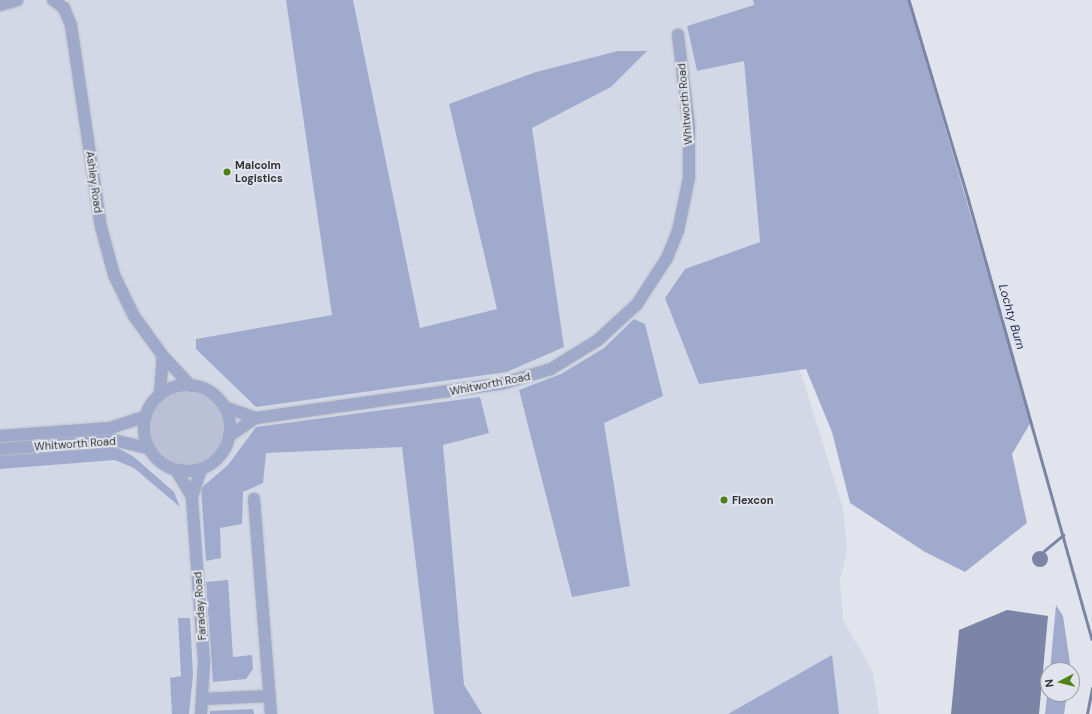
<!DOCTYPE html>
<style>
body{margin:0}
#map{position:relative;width:1092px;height:714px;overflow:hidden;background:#e1e4ec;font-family:"DM Sans",sans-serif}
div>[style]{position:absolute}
.built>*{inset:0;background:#d3d8e7}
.green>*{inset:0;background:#bac1d7}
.round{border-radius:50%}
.forest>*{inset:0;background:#a0aacd}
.water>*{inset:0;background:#7b85a5}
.stream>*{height:2.5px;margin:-1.25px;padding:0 1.25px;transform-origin:1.25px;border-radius:1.25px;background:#7b85a5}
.roads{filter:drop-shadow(0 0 1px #bec1c8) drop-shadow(0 0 1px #bec1c8)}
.minor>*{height:12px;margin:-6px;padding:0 6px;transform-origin:6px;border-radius:6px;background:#9fa9ca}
.minor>.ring{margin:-6px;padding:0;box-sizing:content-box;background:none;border:12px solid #9fa9ca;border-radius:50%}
.dots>*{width:11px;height:11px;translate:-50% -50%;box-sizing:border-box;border:2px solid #e1e4ec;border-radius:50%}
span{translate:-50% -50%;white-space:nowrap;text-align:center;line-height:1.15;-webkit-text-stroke:4px #e1e4ec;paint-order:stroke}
.street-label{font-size:11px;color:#323336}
.poi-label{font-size:11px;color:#323336;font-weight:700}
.left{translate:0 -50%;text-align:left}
.water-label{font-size:12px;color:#202955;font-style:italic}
.north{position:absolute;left:1040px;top:662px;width:40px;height:40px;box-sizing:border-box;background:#e1e4ec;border:1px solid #9b9da3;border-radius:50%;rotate:263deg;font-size:11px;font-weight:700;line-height:16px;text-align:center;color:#323336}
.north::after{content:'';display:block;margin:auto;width:14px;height:18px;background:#4e8216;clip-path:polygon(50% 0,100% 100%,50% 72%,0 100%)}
</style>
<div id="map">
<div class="built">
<i style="clip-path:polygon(0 0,753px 0,754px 5px,687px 26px,697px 71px,744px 60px,760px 242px,843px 508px,847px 551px,840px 580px,843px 620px,873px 672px,879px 714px,0 714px)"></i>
</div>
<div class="green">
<i class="round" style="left:150px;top:391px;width:74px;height:74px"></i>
</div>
<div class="forest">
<i style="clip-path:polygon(286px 0,353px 0,420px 328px,497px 309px,449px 104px,536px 72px,618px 51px,647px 51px,611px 87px,532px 128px,564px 347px,507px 372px,256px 407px,196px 349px,196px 339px,332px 315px)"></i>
<i style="clip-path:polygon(753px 0,908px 0,1031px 422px,1012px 454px,1027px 523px,965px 572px,925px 552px,850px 503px,832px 432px,806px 369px,699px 384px,665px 298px,685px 269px,760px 242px,744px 61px,697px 71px,687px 26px,754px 5px)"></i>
<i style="clip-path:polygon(634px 319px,645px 324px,663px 396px,604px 423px,630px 586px,572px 597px,519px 390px,561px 374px,604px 348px)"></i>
<i style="clip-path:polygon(480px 397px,489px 433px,443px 445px,464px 685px,482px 714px,434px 714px,402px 447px,266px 453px,263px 483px,243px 492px,242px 524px,220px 528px,221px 558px,206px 561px,201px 488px,228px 465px,256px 427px)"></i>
<i style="clip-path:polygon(103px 446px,118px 448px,134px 457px,174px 492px,180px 507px,134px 468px,115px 460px,0 469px,0 455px)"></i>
<i style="clip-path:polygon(228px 580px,233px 657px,252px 655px,253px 669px,246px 679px,213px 682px,206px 582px)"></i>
<i style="clip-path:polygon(1056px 605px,1063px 616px,1071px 670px,1050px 670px)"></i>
<i style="clip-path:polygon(178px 618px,190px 618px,193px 675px,189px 714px,172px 714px,170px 678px,181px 676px)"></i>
<i style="clip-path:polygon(832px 655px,839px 714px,728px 714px)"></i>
<i style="clip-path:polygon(1048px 687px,1048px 694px,1067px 694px,1064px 714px,1045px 714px)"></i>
<i style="clip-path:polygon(253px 709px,254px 714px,210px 714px,210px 711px)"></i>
</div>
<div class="water">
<i class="round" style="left:1032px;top:551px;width:16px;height:16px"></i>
<i style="clip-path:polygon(1007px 610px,1048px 616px,1039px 714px,951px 714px,959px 630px)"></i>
</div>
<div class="stream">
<i style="left:909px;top:0;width:207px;rotate:73.4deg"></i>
<i style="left:968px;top:198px;width:458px;rotate:74.3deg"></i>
<i style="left:1044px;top:551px;width:25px;rotate:-40deg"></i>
<i style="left:1087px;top:714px;width:26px;rotate:-79deg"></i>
</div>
<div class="roads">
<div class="minor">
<i style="left:53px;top:0;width:14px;rotate:36deg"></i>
<i style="left:64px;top:8px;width:18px;rotate:68deg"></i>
<i style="left:71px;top:25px;width:204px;rotate:81.6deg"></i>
<i style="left:101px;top:227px;width:50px;rotate:74.8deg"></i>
<i style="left:114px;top:275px;width:46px;rotate:64deg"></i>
<i style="left:134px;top:316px;width:49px;rotate:54.1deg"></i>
<i style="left:163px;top:356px;width:41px;rotate:47deg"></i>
<i style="left:0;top:5px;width:18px;rotate:-16deg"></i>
<i class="ring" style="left:144px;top:385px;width:74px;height:74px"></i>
<i style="left:160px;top:395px;width:39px;rotate:-86deg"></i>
<i style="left:227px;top:408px;width:31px;rotate:19deg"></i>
<i style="left:256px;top:418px;width:250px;rotate:-8deg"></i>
<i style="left:504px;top:383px;width:49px;rotate:-16.6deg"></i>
<i style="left:551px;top:369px;width:55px;rotate:-31.7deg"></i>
<i style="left:598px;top:340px;width:53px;rotate:-42.7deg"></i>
<i style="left:637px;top:304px;width:55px;rotate:-56.9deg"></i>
<i style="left:667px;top:258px;width:29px;rotate:-68deg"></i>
<i style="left:678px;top:231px;width:54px;rotate:-78.3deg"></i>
<i style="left:689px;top:178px;width:52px;rotate:-90deg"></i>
<i style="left:689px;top:126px;width:92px;rotate:-96.9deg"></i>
<i style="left:0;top:436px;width:110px;rotate:-4.2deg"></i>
<i style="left:110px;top:428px;width:38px;rotate:-18deg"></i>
<i style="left:229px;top:436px;width:32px;rotate:-34deg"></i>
<i style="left:0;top:449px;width:113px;rotate:-4.6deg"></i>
<i style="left:113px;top:440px;width:36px;rotate:13deg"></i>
<i style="left:176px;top:470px;width:31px;rotate:59deg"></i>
<i style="left:254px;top:499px;width:216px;rotate:85.5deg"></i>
<i style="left:203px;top:699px;width:67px;rotate:-2.6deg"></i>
<i style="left:201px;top:714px;width:52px;rotate:-86.7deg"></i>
<i style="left:204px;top:662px;width:165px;rotate:-94.2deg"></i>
<i style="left:192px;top:497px;width:28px;rotate:-72deg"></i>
</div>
</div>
<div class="dots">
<i style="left:227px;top:172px;background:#4e8216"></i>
<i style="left:724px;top:500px;background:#4e8216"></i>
</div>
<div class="street-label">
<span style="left:685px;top:104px;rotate:-95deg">Whitworth Road</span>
<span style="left:94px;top:182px;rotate:82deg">Ashley Road</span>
<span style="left:490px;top:384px;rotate:-11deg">Whitworth Road</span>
<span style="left:75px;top:444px;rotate:-4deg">Whitworth Road</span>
<span style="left:200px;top:606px;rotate:-94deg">Faraday Road</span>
</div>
<div class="poi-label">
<span class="left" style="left:235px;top:172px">Malcolm<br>Logistics</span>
<span class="left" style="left:732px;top:500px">Flexcon</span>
</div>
<div class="water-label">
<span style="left:1011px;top:317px;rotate:74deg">Lochty Burn</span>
</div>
<div class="north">N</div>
</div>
